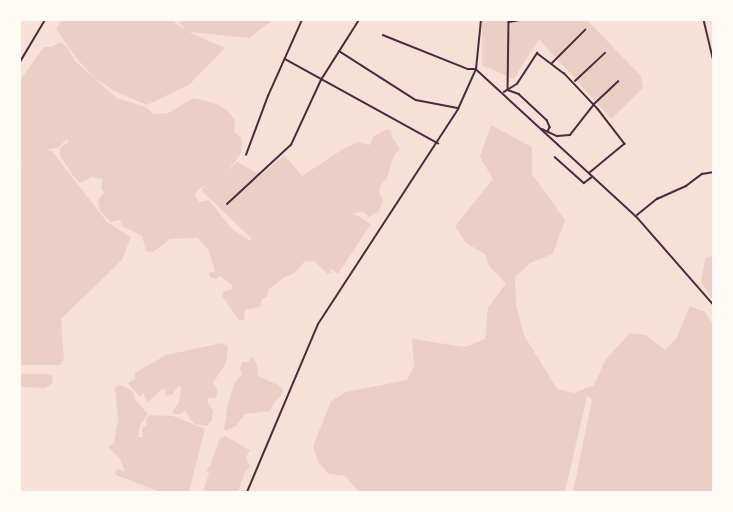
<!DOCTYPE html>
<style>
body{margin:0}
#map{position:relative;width:733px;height:512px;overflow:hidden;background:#f7e1d7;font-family:Rubik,sans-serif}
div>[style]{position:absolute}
.green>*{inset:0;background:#ebcfc5}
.minor>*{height:1.5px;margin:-0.75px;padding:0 0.75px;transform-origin:0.75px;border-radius:0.75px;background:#4a2c40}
.tertiary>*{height:1.5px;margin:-0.75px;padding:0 0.75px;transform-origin:0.75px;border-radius:0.75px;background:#4a2c40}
.secondary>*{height:2px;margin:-1px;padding:0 1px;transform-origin:1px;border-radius:1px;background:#4a2c40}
span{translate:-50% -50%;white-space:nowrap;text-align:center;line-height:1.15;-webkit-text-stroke:5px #fffaf5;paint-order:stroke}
.frame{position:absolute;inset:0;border:21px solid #fffaf5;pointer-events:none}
</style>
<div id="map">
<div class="green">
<i style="clip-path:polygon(61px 20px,172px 20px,187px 31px,177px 20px,273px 20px,249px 38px,189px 32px,225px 48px,190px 84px,147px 105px,114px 91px,96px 79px,77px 59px,56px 29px)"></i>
<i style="clip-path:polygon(482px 20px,587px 20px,641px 76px,643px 88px,611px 119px,539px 39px,514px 79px,509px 77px,482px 65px)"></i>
<i style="clip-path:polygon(evenodd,60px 42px,67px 47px,75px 61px,117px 98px,146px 107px,154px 114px,168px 113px,194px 98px,217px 104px,229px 112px,235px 120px,234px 132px,241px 137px,242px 146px,240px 155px,227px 172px,237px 162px,261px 175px,284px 155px,302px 176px,346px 147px,359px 142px,370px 145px,374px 136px,387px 129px,391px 131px,392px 137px,400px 149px,394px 155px,387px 178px,380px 186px,379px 193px,383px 200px,379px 211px,369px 217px,363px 212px,353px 213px,371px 224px,338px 274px,330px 268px,332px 273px,328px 274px,314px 261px,304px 262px,296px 272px,283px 278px,268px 290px,267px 297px,262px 299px,260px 307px,245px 310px,244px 320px,239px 320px,222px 296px,223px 292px,231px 290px,233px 286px,220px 276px,216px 279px,210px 277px,209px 273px,215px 271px,208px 249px,198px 238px,170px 239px,153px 252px,146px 251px,142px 236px,122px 226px,120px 220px,111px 222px,100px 211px,98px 200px,104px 193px,101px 188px,103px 179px,92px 177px,79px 183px,71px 173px,59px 154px,61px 147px,68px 142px,67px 139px,59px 147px,46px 150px,52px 151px,107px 222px,131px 237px,122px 260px,61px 319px,64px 359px,60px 365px,20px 365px,20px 164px,23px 161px,20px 162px,20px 80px,44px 47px,52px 47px,60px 42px,208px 185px,202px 189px,203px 192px,252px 239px,249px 240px,232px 229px,209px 200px,200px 202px,197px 199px,195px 194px,200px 188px,208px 185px)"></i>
<i style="clip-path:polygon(491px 125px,532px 147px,532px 174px,565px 220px,553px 254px,530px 263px,515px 277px,516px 305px,524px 335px,557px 389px,574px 393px,594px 385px,606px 359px,630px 333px,646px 335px,665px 350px,676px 339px,690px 306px,705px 312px,714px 327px,713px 492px,573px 492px,592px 400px,587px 396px,565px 492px,359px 492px,345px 476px,329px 474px,319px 463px,313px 446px,331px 401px,346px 392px,407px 380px,414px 367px,412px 339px,465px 347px,485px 339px,488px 308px,506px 283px,490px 267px,485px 254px,466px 243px,455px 226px,493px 179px,480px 157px)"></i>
<i style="clip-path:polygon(713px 255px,713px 300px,701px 282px,705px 259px)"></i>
<i style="clip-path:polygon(222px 343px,228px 347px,226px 363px,213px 383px,218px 391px,216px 398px,209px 398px,207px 401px,213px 411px,212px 420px,207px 426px,194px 424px,185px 411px,179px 415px,172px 413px,179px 402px,181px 387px,178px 386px,173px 394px,165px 396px,165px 389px,161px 390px,147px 403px,143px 392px,140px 397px,128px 384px,132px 380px,135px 380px,135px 373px,166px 355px)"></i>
<i style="clip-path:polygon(252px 357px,257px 364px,258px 376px,278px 385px,283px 389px,281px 396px,275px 401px,270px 411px,245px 414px,236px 426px,226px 431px,224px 429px,228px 404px,234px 384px,242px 374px,240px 369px,242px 362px,248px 362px)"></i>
<i style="clip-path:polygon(20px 374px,47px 374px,52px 376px,53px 383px,45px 388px,20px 387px)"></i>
<i style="clip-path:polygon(121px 385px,132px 390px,136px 401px,148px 414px,140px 425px,138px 437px,143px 437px,142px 428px,147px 425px,146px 419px,150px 415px,173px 416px,205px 429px,189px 492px,160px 492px,116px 475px,115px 471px,118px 469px,125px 472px,120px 459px,108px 447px,114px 443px,118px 419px,115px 387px)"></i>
<i style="clip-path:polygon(225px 436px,250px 450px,246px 457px,250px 467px,245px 472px,238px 492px,203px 492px,209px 473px,206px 470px,210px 466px,220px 438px)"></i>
</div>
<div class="minor">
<i style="left:509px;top:20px;width:70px;rotate:90.8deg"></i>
<i style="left:508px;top:90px;width:12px;rotate:20deg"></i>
<i style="left:519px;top:94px;width:38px;rotate:43deg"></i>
<i style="left:547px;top:120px;width:8px;rotate:67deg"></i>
<i style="left:550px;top:127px;width:5px;rotate:112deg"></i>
<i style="left:704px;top:20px;width:43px;rotate:76.6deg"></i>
<i style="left:509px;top:22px;width:11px;rotate:-10deg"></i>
<i style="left:383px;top:35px;width:92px;rotate:21.8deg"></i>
<i style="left:468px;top:69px;width:7px"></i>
<i style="left:339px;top:51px;width:91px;rotate:32.5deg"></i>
<i style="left:416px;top:100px;width:42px;rotate:11deg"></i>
<i style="left:285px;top:59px;width:175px;rotate:28.8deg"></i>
<i style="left:20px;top:62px;width:49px;rotate:-59.2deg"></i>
<i style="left:552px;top:63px;width:47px;rotate:-45deg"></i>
<i style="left:575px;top:81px;width:41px;rotate:-43deg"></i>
<i style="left:504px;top:92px;width:15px;rotate:-32deg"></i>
<i style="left:517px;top:84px;width:37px;rotate:-57deg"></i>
<i style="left:537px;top:53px;width:34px;rotate:37deg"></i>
<i style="left:564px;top:73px;width:50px;rotate:46.6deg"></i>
<i style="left:598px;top:109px;width:44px;rotate:52.4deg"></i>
<i style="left:625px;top:144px;width:45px;rotate:140.4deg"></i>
<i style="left:542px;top:129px;width:17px;rotate:25deg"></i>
<i style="left:557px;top:136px;width:13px;rotate:-4deg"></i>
<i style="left:570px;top:135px;width:39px;rotate:-52deg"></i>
<i style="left:594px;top:104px;width:33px;rotate:-43deg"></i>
<i style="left:246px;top:155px;width:63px;rotate:-69.6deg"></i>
<i style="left:268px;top:96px;width:83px;rotate:-65.9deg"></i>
<i style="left:555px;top:157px;width:39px;rotate:42deg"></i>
<i style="left:584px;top:183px;width:10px;rotate:-37deg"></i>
<i style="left:227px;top:204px;width:87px;rotate:-42.7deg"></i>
<i style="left:291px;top:145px;width:72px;rotate:-65.2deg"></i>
<i style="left:321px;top:80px;width:71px;rotate:-57.7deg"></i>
<i style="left:637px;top:215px;width:26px;rotate:-39deg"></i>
<i style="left:657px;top:199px;width:32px;rotate:-24deg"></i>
<i style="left:686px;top:186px;width:20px;rotate:-37deg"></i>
<i style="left:702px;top:174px;width:12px;rotate:-9deg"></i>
</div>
<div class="tertiary">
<i style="left:477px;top:70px;width:216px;rotate:42.6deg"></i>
<i style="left:636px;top:216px;width:118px;rotate:48.8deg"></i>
</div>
<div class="secondary">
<i style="left:247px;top:492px;width:182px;rotate:-67.1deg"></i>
<i style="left:318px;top:324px;width:257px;rotate:-56.9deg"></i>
<i style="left:458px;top:109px;width:44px;rotate:-65.8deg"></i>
<i style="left:476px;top:69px;width:49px;rotate:-84.2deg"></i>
</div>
<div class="frame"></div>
</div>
